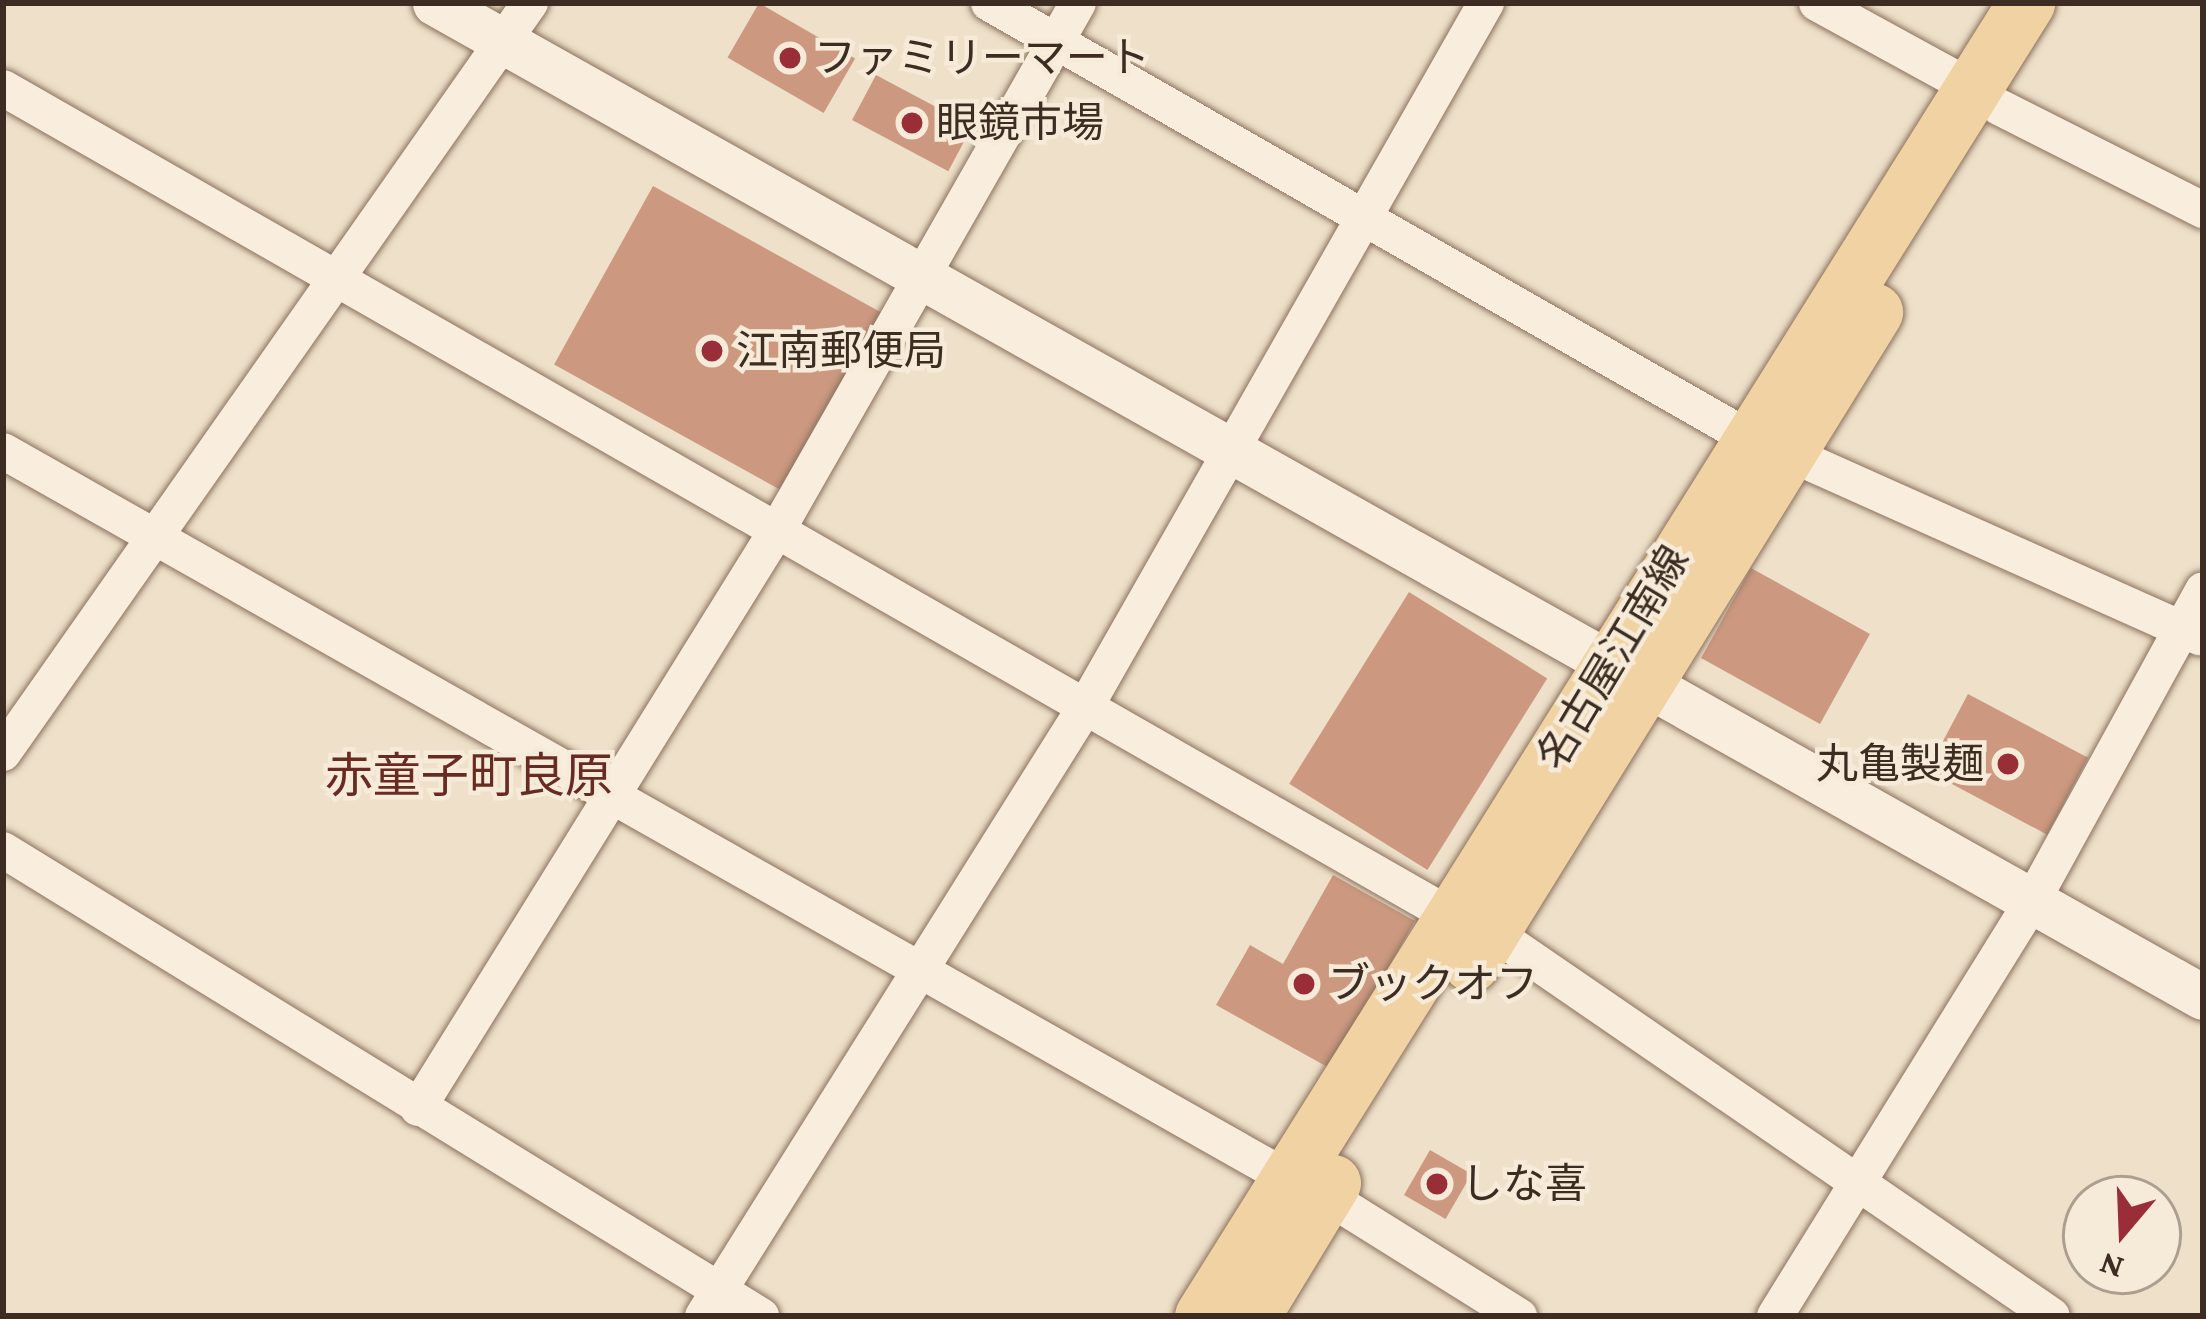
<!DOCTYPE html>
<meta charset="utf-8">
<style>
body{margin:0}
#map{position:relative;width:2206px;height:1319px;overflow:hidden;background:#eee0c9;font-family:"Crimson Pro","Noto Sans JP",serif}
div>[style]{position:absolute}
.building>*{inset:0;background:#cc9980;transform-origin:0 0}
.roads{filter:drop-shadow(0 0 3px #8b725e) drop-shadow(0 0 3px #8b725e)}
.minor>*{height:36px;margin:-18px;padding:0 18px;transform-origin:18px;border-radius:18px;background:#f9eedd}
.tertiary>*{height:45px;margin:-22.5px;padding:0 22.5px;transform-origin:22.5px;border-radius:22.5px;background:#f9eedd}
.primary>*{height:57px;margin:-28.5px;padding:0 28.5px;transform-origin:28.5px;border-radius:28.5px;background:#f0d2a3}
.dots>*{width:33px;height:33px;translate:-50% -50%;box-sizing:border-box;border:6px solid #f6ebd9;border-radius:50%}
span{translate:-50% -50%;white-space:nowrap;text-align:center;line-height:1.15;-webkit-text-stroke:9px #f6ebd9;paint-order:stroke}
.poi-label{font-size:42px;color:#3c2c21}
.left{translate:0 -50%;text-align:left}
.right{translate:-100% -50%;text-align:right}
.street-label{font-size:42px;color:#3c2c21}
.quarter-label{font-size:48px;color:#682a21}
.frame{position:absolute;inset:0;border:6px solid #3c2c21;pointer-events:none}
.north{position:absolute;left:2062px;top:1175px;width:120px;height:120px;box-sizing:border-box;background:#f6ebd9;border:3px solid #ac9f8f;border-radius:50%;rotate:199deg;font-size:33px;font-weight:700;line-height:48px;text-align:center;color:#3c2c21}
.north::after{content:'';display:block;margin:auto;width:42px;height:54px;background:#9a2e38;clip-path:polygon(50% 0,100% 100%,50% 72%,0 100%)}
</style>
<div id="map">
<div class="building">
<i style="left:759px;top:3px;width:111px;height:63px;rotate:30deg"></i>
<i style="left:876px;top:75px;width:109px;height:51px;rotate:28deg"></i>
<i style="left:653px;top:186px;width:262px;height:204px;rotate:29deg"></i>
<i style="left:1751px;top:568px;width:136px;height:103px;rotate:29deg"></i>
<i style="left:1409px;top:592px;width:163px;height:226px;rotate:32deg"></i>
<i style="left:1968px;top:694px;width:136px;height:87px;rotate:28deg"></i>
<i style="clip-path:polygon(1333px 875px,1415px 921px,1331px 1069px,1216px 1005px,1250px 945px,1283px 964px)"></i>
<i style="left:1430px;top:1150px;width:48px;height:52px;rotate:30deg"></i>
</div>
<div class="roads">
<div class="minor">
<i style="left:989px;top:3px;width:873px;rotate:29.79deg"></i>
<i style="left:1817px;top:3px;width:179px;rotate:28.7deg"></i>
<i style="left:3px;top:88px;width:1670px;rotate:29.76deg"></i>
<i style="left:1999px;top:107px;width:229px;rotate:26.8deg"></i>
<i style="left:3px;top:451px;width:1478px;rotate:29.51deg"></i>
<i style="left:1788px;top:453px;width:451px;rotate:24.1deg"></i>
<i style="left:3px;top:753px;width:917px;rotate:-54.91deg"></i>
<i style="left:3px;top:850px;width:890px;rotate:31.58deg"></i>
<i style="left:1491px;top:931px;width:680px;rotate:34.46deg"></i>
<i style="left:418px;top:1108px;width:684px;rotate:-58.15deg"></i>
<i style="left:779px;top:527px;width:603px;rotate:-60.29deg"></i>
<i style="left:1325px;top:1195px;width:229px;rotate:32deg"></i>
<i style="left:703px;top:1316px;width:722px;rotate:-57.89deg"></i>
<i style="left:1087px;top:704px;width:807px;rotate:-60.35deg"></i>
<i style="left:1775px;top:1316px;width:484px;rotate:-58.2deg"></i>
<i style="left:2030px;top:905px;width:359px;rotate:-61.2deg"></i>
</div>
<div class="tertiary">
<i style="left:435px;top:3px;width:2028px;rotate:29.35deg"></i>
</div>
<div class="primary">
<i style="left:1471px;top:963px;width:766px;rotate:-58.24deg"></i>
<i style="left:1203px;top:1316px;width:1550px;rotate:-57.92deg"></i>
<i style="left:1251px;top:1316px;width:156px;rotate:-58.7deg"></i>
</div>
</div>
<div class="dots">
<i style="left:790px;top:58px;background:#9a2e38"></i>
<i style="left:912px;top:123px;background:#9a2e38"></i>
<i style="left:712px;top:351px;background:#9a2e38"></i>
<i style="left:2008px;top:764px;background:#9a2e38"></i>
<i style="left:1304px;top:984px;background:#9a2e38"></i>
<i style="left:1437px;top:1184px;background:#9a2e38"></i>
</div>
<div class="poi-label">
<span class="left" style="left:814px;top:58px">ファミリーマート</span>
<span class="left" style="left:936px;top:123px">眼鏡市場</span>
<span class="left" style="left:736px;top:351px">江南郵便局</span>
<span class="right" style="left:1984px;top:764px">丸亀製麺</span>
<span class="left" style="left:1328px;top:984px">ブックオフ</span>
<span class="left" style="left:1461px;top:1184px">しな喜</span>
</div>
<div class="street-label">
<span style="left:1613px;top:658px;rotate:-59deg">名古屋江南線</span>
</div>
<div class="quarter-label">
<span style="left:469px;top:776px">赤童子町良原</span>
</div>
<div class="frame"></div>
<div class="north">N</div>
</div>
